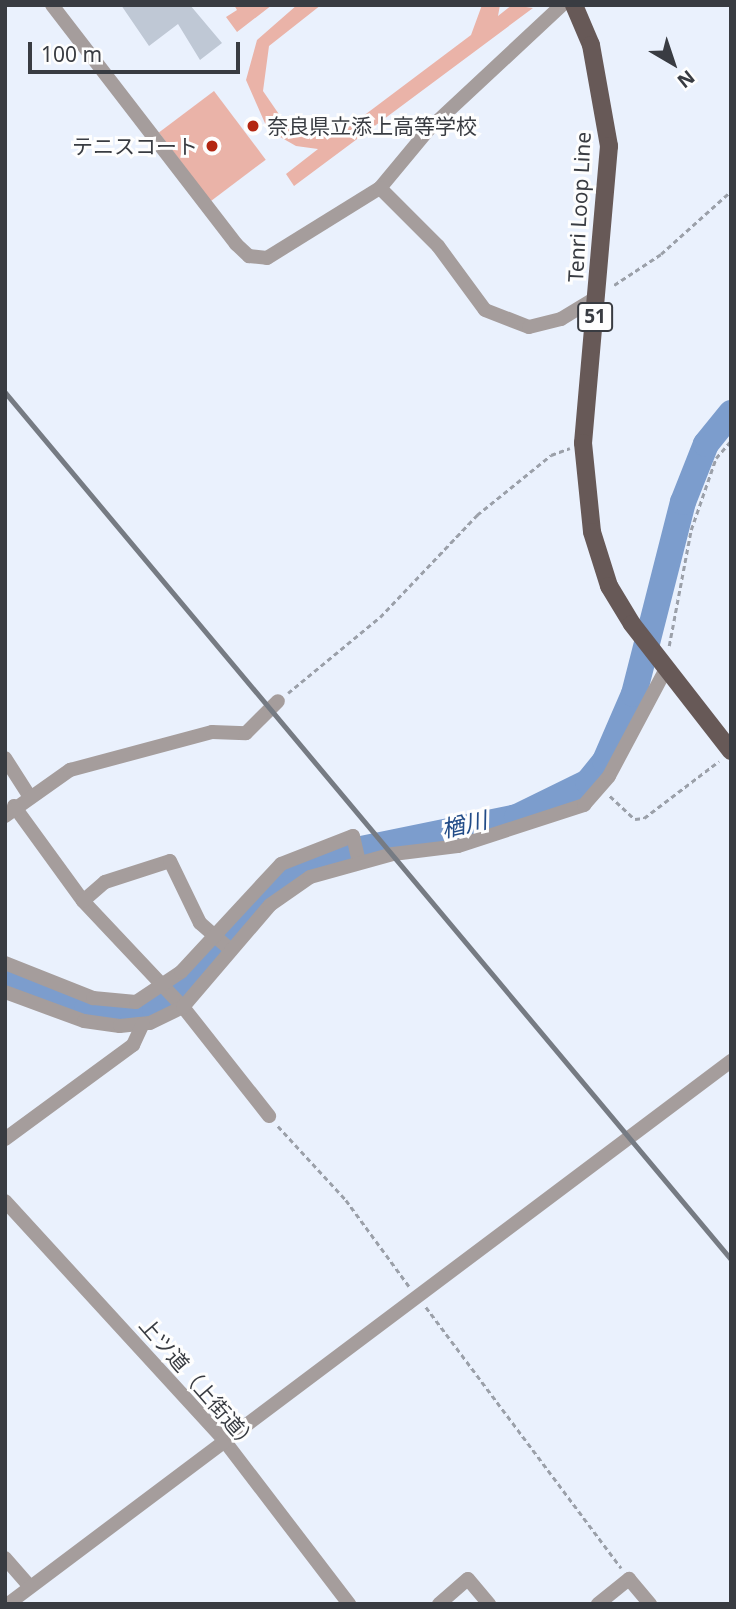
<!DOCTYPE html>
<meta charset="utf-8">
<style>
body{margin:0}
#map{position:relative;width:736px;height:1609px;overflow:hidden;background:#eaf1fd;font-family:"Noto Sans","Noto Sans JP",sans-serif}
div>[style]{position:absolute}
.green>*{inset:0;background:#eab3a8;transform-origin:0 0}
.river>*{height:26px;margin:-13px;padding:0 13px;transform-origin:13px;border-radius:13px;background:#7c9dcd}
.building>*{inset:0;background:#bfc8d5}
.path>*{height:2.5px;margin-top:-1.25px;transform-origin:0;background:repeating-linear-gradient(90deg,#9ba0a9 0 5px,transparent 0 8.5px)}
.street>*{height:14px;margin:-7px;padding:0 7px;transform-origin:7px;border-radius:7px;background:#a59d9c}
.primary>*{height:18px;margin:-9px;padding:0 9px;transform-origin:9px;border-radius:9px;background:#675957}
.rail>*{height:4.5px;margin:-2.25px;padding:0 2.25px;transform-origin:2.25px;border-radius:2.25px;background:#767b83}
.dots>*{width:19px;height:19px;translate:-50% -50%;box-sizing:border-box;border:4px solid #fefefe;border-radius:50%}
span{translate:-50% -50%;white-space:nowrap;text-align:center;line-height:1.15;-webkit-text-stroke:6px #fefefe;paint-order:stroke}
.shield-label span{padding:2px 5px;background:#fefefe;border:2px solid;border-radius:5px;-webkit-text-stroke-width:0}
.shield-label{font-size:19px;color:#393c42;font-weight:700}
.poi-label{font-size:21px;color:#393c42}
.left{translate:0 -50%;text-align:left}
.right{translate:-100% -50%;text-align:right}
.street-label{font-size:21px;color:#393c42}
.water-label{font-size:23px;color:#214b87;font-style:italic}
.frame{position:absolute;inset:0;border:7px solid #393c42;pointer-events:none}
.north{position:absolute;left:638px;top:28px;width:70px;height:70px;-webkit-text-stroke:5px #fefefe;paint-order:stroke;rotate:141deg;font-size:19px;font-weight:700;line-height:28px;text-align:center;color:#393c42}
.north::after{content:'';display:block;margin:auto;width:24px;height:32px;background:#393c42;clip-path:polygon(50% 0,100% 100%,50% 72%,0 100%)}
.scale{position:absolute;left:28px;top:42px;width:212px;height:32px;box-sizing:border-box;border:4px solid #393c42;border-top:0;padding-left:9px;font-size:21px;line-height:24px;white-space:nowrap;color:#393c42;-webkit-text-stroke:5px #fefefe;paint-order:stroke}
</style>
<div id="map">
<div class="green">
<i style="clip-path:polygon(234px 5px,272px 5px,237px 32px,226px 17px,237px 10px)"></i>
<i style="clip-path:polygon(297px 5px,321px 5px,269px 46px,263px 91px,285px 123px,305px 135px,321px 136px,342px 132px,471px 35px,482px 5px,500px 5px,498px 16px,512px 5px,533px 8px,294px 186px,286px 174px,318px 149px,296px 146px,268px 130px,246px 80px,257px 40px)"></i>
<i style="left:214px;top:91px;width:86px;height:69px;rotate:53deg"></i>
</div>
<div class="river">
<i style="left:5px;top:973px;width:90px;rotate:23.7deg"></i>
<i style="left:87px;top:1009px;width:32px;rotate:11deg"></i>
<i style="left:118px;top:1015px;width:37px;rotate:-8deg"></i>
<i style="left:155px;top:1010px;width:37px;rotate:-34deg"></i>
<i style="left:186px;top:989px;width:126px;rotate:-50.1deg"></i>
<i style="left:267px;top:892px;width:34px;rotate:-38deg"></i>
<i style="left:294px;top:871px;width:36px;rotate:-24deg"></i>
<i style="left:327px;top:856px;width:194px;rotate:-11.6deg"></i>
<i style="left:517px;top:817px;width:79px;rotate:-26.2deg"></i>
<i style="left:588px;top:782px;width:27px;rotate:-51deg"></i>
<i style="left:605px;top:761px;width:73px;rotate:-66.6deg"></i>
<i style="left:634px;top:694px;width:198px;rotate:-75.7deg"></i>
<i style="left:683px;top:502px;width:62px;rotate:-68.4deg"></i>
<i style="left:706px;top:444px;width:40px;rotate:-51deg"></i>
</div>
<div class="building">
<i style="clip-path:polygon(121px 5px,190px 5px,222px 43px,200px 60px,178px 24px,149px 46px)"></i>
</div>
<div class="path">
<i style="left:614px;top:285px;width:56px;rotate:-33.4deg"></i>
<i style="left:661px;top:254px;width:94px;rotate:-42deg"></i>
<i style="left:669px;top:646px;width:118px;rotate:-79.3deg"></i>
<i style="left:691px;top:530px;width:76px;rotate:-70.9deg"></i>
<i style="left:716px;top:458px;width:23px;rotate:-49deg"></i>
<i style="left:288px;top:693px;width:119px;rotate:-39.6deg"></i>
<i style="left:380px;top:617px;width:141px;rotate:-46.4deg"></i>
<i style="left:477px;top:515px;width:95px;rotate:-39deg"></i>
<i style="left:551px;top:455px;width:20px;rotate:-20deg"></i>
<i style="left:610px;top:796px;width:34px;rotate:43deg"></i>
<i style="left:635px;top:819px;width:9px;rotate:-6deg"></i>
<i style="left:644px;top:818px;width:94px;rotate:-37.2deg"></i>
<i style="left:278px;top:1126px;width:100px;rotate:47.4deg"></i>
<i style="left:346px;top:1200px;width:107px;rotate:53.8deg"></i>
<i style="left:426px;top:1307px;width:326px;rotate:53.2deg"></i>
</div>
<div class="street">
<i style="left:52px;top:5px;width:302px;rotate:52.4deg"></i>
<i style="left:236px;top:244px;width:18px;rotate:43deg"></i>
<i style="left:249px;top:256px;width:18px;rotate:6deg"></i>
<i style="left:267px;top:258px;width:133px;rotate:-31.8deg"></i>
<i style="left:380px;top:188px;width:77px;rotate:-50.3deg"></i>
<i style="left:429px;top:129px;width:182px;rotate:-43deg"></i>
<i style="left:380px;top:188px;width:82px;rotate:45deg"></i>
<i style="left:438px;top:246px;width:79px;rotate:53.7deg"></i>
<i style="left:485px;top:310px;width:47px;rotate:21.1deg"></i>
<i style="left:529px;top:327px;width:33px;rotate:-14deg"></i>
<i style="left:561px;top:319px;width:42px;rotate:-31.4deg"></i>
<i style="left:5px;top:758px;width:43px;rotate:57.4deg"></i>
<i style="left:14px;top:806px;width:117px;rotate:54deg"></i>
<i style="left:83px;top:901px;width:146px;rotate:46.7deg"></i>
<i style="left:183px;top:1007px;width:139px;rotate:51.7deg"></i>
<i style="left:5px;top:816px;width:80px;rotate:-35.3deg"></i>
<i style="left:70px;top:770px;width:147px;rotate:-15deg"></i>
<i style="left:212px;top:732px;width:34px;rotate:2deg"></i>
<i style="left:246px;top:733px;width:45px;rotate:-45deg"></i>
<i style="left:83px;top:901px;width:29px;rotate:-41deg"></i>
<i style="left:105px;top:882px;width:68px;rotate:-17.9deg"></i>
<i style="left:170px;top:861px;width:69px;rotate:64.2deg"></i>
<i style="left:200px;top:923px;width:41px;rotate:41.1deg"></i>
<i style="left:5px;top:963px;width:95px;rotate:21.7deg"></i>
<i style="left:93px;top:998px;width:43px;rotate:5.3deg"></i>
<i style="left:136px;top:1002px;width:54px;rotate:-33.7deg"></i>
<i style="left:181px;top:972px;width:147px;rotate:-47.2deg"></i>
<i style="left:281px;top:864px;width:77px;rotate:-21.3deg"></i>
<i style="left:353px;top:836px;width:26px;rotate:77deg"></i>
<i style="left:5px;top:992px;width:84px;rotate:20.2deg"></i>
<i style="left:84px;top:1021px;width:36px;rotate:8deg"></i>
<i style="left:120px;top:1026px;width:30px;rotate:-6deg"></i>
<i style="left:150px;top:1023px;width:37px;rotate:-26deg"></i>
<i style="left:183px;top:1007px;width:134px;rotate:-49.5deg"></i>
<i style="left:270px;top:905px;width:49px;rotate:-35deg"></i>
<i style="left:310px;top:877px;width:86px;rotate:-15.5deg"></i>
<i style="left:393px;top:854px;width:65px;rotate:-7deg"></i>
<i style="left:458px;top:846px;width:133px;rotate:-18deg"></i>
<i style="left:584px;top:805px;width:38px;rotate:-49deg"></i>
<i style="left:609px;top:776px;width:121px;rotate:-62deg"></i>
<i style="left:5px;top:1139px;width:159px;rotate:-36.3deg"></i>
<i style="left:133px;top:1045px;width:23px;rotate:-65deg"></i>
<i style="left:5px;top:1201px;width:323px;rotate:47.5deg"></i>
<i style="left:223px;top:1439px;width:208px;rotate:52.6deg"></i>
<i style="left:5px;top:1558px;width:37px;rotate:49deg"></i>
<i style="left:8px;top:1604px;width:904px;rotate:-36.91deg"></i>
<i style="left:439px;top:1604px;width:38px;rotate:-41deg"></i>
<i style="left:468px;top:1579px;width:33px;rotate:50deg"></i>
<i style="left:598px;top:1604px;width:40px;rotate:-39deg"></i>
<i style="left:629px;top:1579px;width:33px;rotate:50deg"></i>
</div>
<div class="primary">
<i style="left:574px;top:5px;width:43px;rotate:67deg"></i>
<i style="left:591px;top:45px;width:103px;rotate:79.9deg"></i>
<i style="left:609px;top:146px;width:298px;rotate:95deg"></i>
<i style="left:583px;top:443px;width:89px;rotate:84.2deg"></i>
<i style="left:592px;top:532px;width:57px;rotate:72.5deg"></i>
<i style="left:609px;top:586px;width:44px;rotate:58.8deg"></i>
<i style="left:632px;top:624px;width:161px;rotate:52.1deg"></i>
</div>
<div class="rail">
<i style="left:5px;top:392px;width:1131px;rotate:50.06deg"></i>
</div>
<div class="dots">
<i style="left:253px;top:126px;background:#b32612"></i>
<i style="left:212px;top:146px;background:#b32612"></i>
</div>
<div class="shield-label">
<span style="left:595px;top:317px">51</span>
</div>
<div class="poi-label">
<span class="left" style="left:267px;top:126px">奈良県立添上高等学校</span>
<span class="right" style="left:198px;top:146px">テニスコート</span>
</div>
<div class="street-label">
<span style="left:579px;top:207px;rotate:-87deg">Tenri Loop Line</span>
<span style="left:199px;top:1384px;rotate:49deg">上ツ道（上街道）</span>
</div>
<div class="water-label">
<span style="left:464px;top:824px;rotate:-13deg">楢川</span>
</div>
<div class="frame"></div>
<div class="north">N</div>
<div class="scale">100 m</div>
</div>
